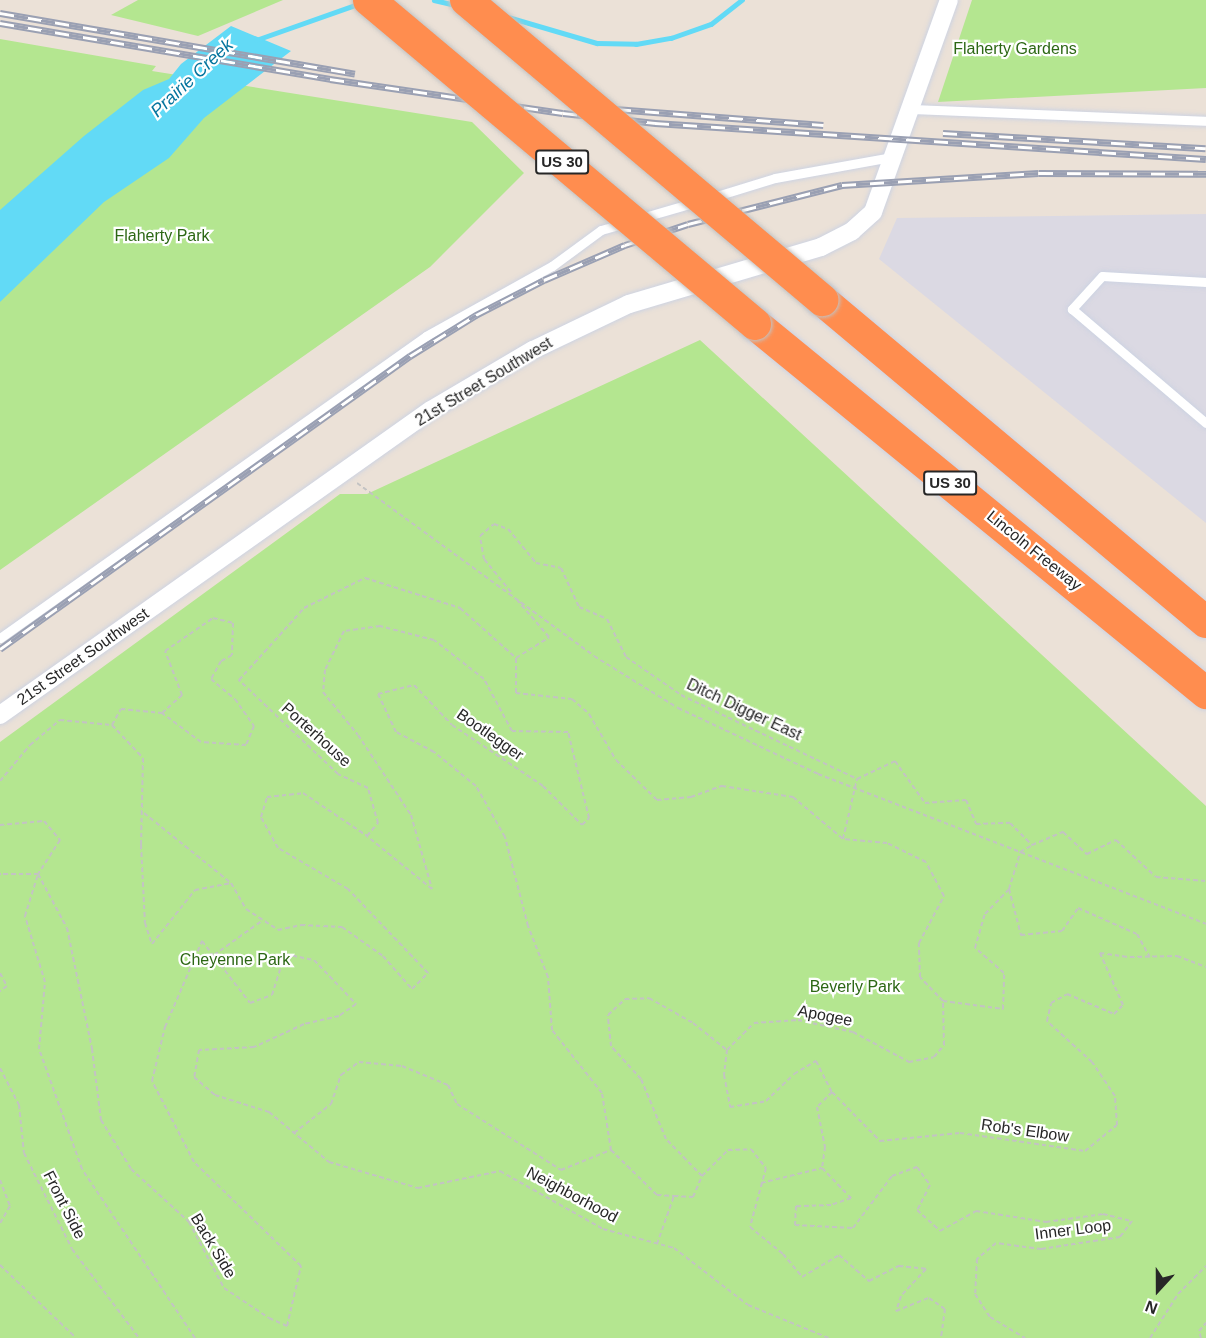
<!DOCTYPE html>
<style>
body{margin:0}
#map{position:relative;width:1206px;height:1338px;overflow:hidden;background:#ebe1d7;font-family:Helvetica,sans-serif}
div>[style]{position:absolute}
.industrial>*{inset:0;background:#dbd9e3}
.green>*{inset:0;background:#b4e690}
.water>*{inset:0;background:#62daf6}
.stream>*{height:4.5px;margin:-2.25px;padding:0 2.25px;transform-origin:2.25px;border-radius:2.25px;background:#62daf6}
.path>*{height:2px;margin-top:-1px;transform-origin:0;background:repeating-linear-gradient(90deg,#c3c3c3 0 4.5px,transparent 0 7.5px)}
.roads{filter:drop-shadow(0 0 2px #cdd3e2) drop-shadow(0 0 2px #cdd3e2)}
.lane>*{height:9px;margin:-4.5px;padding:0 4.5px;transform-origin:4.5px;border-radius:4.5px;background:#fff}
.street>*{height:18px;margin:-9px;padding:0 9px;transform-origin:9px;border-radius:9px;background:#fff}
.highway>*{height:32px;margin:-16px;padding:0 16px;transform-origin:16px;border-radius:16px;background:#ff8d4f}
.rail>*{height:7px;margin-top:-3.5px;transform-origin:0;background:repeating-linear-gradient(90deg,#fff 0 14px,#9aa0b3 0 28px);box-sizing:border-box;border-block:2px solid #9aa0b3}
.bridges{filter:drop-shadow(0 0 2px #c3c3c3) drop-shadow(0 0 2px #c3c3c3)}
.highway-bridge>*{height:32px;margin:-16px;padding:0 16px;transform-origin:16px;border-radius:16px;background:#ff8d4f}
span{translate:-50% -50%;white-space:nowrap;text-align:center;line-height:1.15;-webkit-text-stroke:4.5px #fff;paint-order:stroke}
.shield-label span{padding:2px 4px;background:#fff;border:2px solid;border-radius:4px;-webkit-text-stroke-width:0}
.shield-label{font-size:15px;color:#272727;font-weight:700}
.park-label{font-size:16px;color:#2c6714}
.street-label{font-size:16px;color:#272727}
.water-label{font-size:18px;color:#05759e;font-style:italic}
.north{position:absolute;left:1128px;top:1260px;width:60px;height:60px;-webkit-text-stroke:4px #fff;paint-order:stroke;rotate:201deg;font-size:16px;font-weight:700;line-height:24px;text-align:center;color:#272727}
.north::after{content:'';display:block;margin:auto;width:21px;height:27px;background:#272727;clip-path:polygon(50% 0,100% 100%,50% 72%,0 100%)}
</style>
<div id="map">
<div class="industrial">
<i style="clip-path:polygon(1206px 214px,1206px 523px,879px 259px,897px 218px)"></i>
</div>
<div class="green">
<i style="clip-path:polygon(138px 0,283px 0,198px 36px,111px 15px)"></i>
<i style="clip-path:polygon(972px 0,1206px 0,1206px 88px,938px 102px)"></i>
<i style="clip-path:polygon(0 39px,156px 66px,152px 71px,472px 122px,524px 173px,430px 267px,0 570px)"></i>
<i style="clip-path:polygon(700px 340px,1206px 806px,1206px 1338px,0 1338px,0 742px,340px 494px,367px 494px)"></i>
</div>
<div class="water">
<i style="clip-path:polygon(231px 26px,291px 51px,204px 118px,169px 158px,104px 202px,0 302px,0 210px,84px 136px,143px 90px,169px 79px,181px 64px)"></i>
</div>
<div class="stream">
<i style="left:434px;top:0;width:23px;rotate:13deg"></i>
<i style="left:508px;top:17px;width:93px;rotate:16.3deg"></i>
<i style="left:597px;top:43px;width:39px;rotate:1deg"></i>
<i style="left:636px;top:44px;width:36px;rotate:-10deg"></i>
<i style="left:671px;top:38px;width:42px;rotate:-19.3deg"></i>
<i style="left:711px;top:24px;width:39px;rotate:-38deg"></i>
<i style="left:256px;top:40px;width:108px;rotate:-19.4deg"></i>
</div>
<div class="path">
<i style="left:357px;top:483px;width:293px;rotate:36.1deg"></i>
<i style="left:594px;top:656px;width:99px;rotate:31.8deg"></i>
<i style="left:678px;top:708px;width:155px;rotate:25.2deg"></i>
<i style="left:818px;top:774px;width:416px;rotate:21.1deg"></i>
<i style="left:511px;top:592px;width:43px;rotate:-129.3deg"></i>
<i style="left:484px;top:559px;width:23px;rotate:-100deg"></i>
<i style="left:480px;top:536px;width:18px;rotate:-41deg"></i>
<i style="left:494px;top:524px;width:15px;rotate:20deg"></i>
<i style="left:508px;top:529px;width:44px;rotate:50.5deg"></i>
<i style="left:536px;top:563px;width:25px;rotate:11deg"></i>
<i style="left:561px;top:568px;width:43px;rotate:65.2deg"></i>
<i style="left:579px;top:607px;width:30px;rotate:23deg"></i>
<i style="left:607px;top:619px;width:42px;rotate:63.4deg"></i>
<i style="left:626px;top:657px;width:67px;rotate:34.6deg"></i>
<i style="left:681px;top:695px;width:195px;rotate:25.5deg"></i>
<i style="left:516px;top:658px;width:39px;rotate:-32deg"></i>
<i style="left:549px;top:637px;width:48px;rotate:-130.7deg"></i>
<i style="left:112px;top:725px;width:18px;rotate:-61deg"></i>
<i style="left:121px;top:709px;width:41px;rotate:5.6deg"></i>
<i style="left:162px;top:713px;width:27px;rotate:-42deg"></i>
<i style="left:182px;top:695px;width:47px;rotate:-111.1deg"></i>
<i style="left:165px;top:651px;width:58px;rotate:-34.5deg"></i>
<i style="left:213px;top:618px;width:21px;rotate:14deg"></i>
<i style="left:233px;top:623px;width:32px;rotate:92deg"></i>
<i style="left:232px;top:655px;width:13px;rotate:151deg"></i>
<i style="left:221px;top:661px;width:21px;rotate:119deg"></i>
<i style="left:211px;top:679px;width:31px;rotate:40deg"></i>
<i style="left:235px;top:699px;width:33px;rotate:55deg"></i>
<i style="left:254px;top:726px;width:21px;rotate:113deg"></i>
<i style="left:246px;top:745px;width:45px;rotate:-176.2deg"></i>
<i style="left:201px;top:742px;width:49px;rotate:-143.4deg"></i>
<i style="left:857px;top:779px;width:42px;rotate:-25.3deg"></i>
<i style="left:895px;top:761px;width:52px;rotate:54.5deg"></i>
<i style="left:925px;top:803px;width:41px;rotate:-4.2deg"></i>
<i style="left:966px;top:800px;width:26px;rotate:67deg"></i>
<i style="left:976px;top:824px;width:34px;rotate:-2deg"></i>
<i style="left:1010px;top:823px;width:31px;rotate:45deg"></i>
<i style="left:1032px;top:845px;width:34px;rotate:-23deg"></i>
<i style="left:1063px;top:832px;width:33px;rotate:43deg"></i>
<i style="left:1087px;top:854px;width:32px;rotate:-26deg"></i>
<i style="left:1116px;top:840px;width:54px;rotate:42.8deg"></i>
<i style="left:1156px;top:877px;width:50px;rotate:4.6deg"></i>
<i style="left:0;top:781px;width:47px;rotate:-50.2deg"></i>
<i style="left:30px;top:745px;width:39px;rotate:-40deg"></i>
<i style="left:60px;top:720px;width:52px;rotate:5.5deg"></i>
<i style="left:112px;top:725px;width:45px;rotate:46.8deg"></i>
<i style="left:143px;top:758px;width:87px;rotate:91.3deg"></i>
<i style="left:141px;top:845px;width:78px;rotate:87.1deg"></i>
<i style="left:145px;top:923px;width:22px;rotate:72deg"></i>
<i style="left:152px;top:944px;width:69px;rotate:-51.5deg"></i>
<i style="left:195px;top:890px;width:37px;rotate:-11deg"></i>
<i style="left:231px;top:883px;width:30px;rotate:60deg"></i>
<i style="left:246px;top:909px;width:38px;rotate:33deg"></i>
<i style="left:278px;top:930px;width:24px;rotate:-12deg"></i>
<i style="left:301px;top:925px;width:41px;rotate:2.8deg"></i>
<i style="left:342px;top:927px;width:50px;rotate:35.3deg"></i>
<i style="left:383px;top:956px;width:44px;rotate:48.7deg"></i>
<i style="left:412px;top:989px;width:23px;rotate:-45deg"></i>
<i style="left:428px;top:973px;width:116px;rotate:-133.6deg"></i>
<i style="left:348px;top:889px;width:81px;rotate:-149.6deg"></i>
<i style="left:278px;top:848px;width:35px;rotate:-119deg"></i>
<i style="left:261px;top:817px;width:21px;rotate:-73deg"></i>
<i style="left:267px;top:797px;width:36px;rotate:-6deg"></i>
<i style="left:303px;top:793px;width:77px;rotate:33.9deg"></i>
<i style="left:367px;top:836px;width:17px;rotate:-50deg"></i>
<i style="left:378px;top:823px;width:36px;rotate:-106deg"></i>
<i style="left:368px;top:788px;width:33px;rotate:-155deg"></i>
<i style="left:338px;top:774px;width:137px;rotate:-136.5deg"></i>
<i style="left:239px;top:680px;width:97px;rotate:-47.9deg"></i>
<i style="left:304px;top:608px;width:68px;rotate:-26.2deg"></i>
<i style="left:365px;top:578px;width:100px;rotate:17.5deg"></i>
<i style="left:460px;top:608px;width:75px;rotate:41.8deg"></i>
<i style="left:516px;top:658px;width:35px;rotate:90deg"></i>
<i style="left:516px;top:693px;width:56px;rotate:6.1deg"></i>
<i style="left:572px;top:699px;width:23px;rotate:41deg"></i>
<i style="left:589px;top:714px;width:53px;rotate:59.6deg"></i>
<i style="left:616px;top:760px;width:57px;rotate:44.3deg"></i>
<i style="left:657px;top:800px;width:34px;rotate:-5deg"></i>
<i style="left:691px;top:797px;width:33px;rotate:-20deg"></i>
<i style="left:722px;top:786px;width:72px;rotate:8.8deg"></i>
<i style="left:793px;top:797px;width:65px;rotate:40deg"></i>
<i style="left:144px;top:813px;width:112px;rotate:38.8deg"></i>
<i style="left:0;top:825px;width:44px;rotate:-5.2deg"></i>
<i style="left:44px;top:821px;width:25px;rotate:50deg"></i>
<i style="left:60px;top:840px;width:40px;rotate:122.9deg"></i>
<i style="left:38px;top:874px;width:38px;rotate:180deg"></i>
<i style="left:843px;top:839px;width:62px;rotate:-76.9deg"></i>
<i style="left:1009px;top:889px;width:39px;rotate:-73deg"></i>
<i style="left:1020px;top:852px;width:13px;rotate:-29deg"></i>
<i style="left:214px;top:955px;width:60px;rotate:-35.5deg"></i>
<i style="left:0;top:973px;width:15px;rotate:62deg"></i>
<i style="left:7px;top:986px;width:9px;rotate:144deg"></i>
<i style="left:943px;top:1001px;width:61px;rotate:7.6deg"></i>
<i style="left:1003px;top:1009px;width:36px;rotate:-88deg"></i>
<i style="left:1004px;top:973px;width:38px;rotate:-139deg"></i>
<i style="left:975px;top:948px;width:35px;rotate:-74deg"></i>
<i style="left:985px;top:914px;width:35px;rotate:-46deg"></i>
<i style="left:1009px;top:889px;width:48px;rotate:75.4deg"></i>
<i style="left:1021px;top:935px;width:41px;rotate:-5.6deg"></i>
<i style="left:1062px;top:931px;width:28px;rotate:-55deg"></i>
<i style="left:1078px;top:908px;width:64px;rotate:23.8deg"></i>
<i style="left:1137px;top:934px;width:26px;rotate:61deg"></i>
<i style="left:727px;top:1050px;width:25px;rotate:97deg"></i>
<i style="left:724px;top:1075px;width:33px;rotate:79deg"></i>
<i style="left:730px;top:1107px;width:36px;rotate:-9deg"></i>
<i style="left:766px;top:1101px;width:39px;rotate:-44deg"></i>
<i style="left:794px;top:1074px;width:26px;rotate:-31deg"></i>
<i style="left:816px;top:1061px;width:35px;rotate:63deg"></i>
<i style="left:832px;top:1092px;width:21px;rotate:135deg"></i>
<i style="left:817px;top:1107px;width:41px;rotate:78.7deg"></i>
<i style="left:825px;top:1147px;width:21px;rotate:98deg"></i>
<i style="left:822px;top:1168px;width:42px;rotate:46deg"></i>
<i style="left:851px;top:1198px;width:21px;rotate:161deg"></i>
<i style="left:831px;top:1205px;width:35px;rotate:178deg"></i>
<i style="left:796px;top:1206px;width:19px;rotate:93deg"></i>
<i style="left:795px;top:1225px;width:58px;rotate:3deg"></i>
<i style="left:853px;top:1228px;width:65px;rotate:-53.1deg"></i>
<i style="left:892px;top:1176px;width:27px;rotate:-20deg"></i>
<i style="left:917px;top:1167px;width:22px;rotate:54deg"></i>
<i style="left:930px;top:1185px;width:28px;rotate:117deg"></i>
<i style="left:917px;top:1210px;width:31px;rotate:42deg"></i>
<i style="left:940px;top:1231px;width:41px;rotate:-29.1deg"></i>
<i style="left:976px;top:1211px;width:71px;rotate:8.9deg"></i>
<i style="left:1046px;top:1222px;width:58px;rotate:-8deg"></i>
<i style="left:1103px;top:1214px;width:30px;rotate:14deg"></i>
<i style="left:1132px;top:1221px;width:20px;rotate:127deg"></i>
<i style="left:1120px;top:1237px;width:80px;rotate:171.4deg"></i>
<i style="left:1041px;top:1249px;width:45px;rotate:-172.4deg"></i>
<i style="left:996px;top:1243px;width:25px;rotate:140deg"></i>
<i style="left:977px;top:1259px;width:35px;rotate:93deg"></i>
<i style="left:975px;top:1294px;width:27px;rotate:57deg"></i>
<i style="left:990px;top:1317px;width:41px;rotate:31deg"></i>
<i style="left:0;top:1068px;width:42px;rotate:62.8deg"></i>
<i style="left:19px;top:1105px;width:48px;rotate:84.1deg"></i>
<i style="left:24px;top:1153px;width:107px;rotate:63.4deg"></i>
<i style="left:72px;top:1249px;width:111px;rotate:53deg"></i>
<i style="left:832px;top:1092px;width:69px;rotate:45.6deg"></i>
<i style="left:880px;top:1141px;width:80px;rotate:-5.7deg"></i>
<i style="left:960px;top:1133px;width:126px;rotate:8.2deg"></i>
<i style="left:1085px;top:1151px;width:41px;rotate:-39.1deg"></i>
<i style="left:1117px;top:1125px;width:29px;rotate:-94deg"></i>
<i style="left:1115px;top:1096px;width:41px;rotate:-124.1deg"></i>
<i style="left:1092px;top:1062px;width:61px;rotate:-137.7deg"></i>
<i style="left:1047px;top:1021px;width:18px;rotate:-77deg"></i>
<i style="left:1051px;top:1003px;width:18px;rotate:-29deg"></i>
<i style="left:1067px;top:994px;width:51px;rotate:23.1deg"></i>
<i style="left:1114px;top:1014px;width:13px;rotate:-45deg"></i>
<i style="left:1123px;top:1005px;width:57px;rotate:-113.9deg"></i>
<i style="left:1100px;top:953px;width:30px;rotate:8deg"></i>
<i style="left:1130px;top:957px;width:47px;rotate:-1.2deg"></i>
<i style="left:1177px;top:956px;width:31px;rotate:21deg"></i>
<i style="left:294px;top:1133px;width:47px;rotate:-38.1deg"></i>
<i style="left:331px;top:1104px;width:31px;rotate:-71deg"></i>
<i style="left:341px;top:1075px;width:22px;rotate:-36deg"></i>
<i style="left:359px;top:1062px;width:43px;rotate:5.3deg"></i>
<i style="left:402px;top:1066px;width:50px;rotate:22.4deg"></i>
<i style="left:448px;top:1085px;width:21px;rotate:65deg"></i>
<i style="left:457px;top:1104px;width:123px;rotate:32.4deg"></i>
<i style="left:561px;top:1170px;width:54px;rotate:-21.8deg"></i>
<i style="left:611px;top:1150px;width:58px;rotate:-99deg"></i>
<i style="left:602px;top:1093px;width:80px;rotate:-128.4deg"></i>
<i style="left:552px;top:1030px;width:53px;rotate:-94.3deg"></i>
<i style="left:548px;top:977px;width:55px;rotate:-111.4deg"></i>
<i style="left:528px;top:926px;width:92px;rotate:-104.5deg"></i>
<i style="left:505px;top:837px;width:59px;rotate:-119.6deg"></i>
<i style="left:476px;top:786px;width:54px;rotate:-141deg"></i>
<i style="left:434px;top:752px;width:43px;rotate:-152.2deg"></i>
<i style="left:396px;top:732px;width:42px;rotate:-115.3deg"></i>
<i style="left:378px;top:694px;width:37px;rotate:-14deg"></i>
<i style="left:414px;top:685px;width:55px;rotate:46.5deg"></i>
<i style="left:452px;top:725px;width:110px;rotate:33.8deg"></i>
<i style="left:543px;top:786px;width:55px;rotate:45deg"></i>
<i style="left:582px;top:825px;width:10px;rotate:-45deg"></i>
<i style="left:589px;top:818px;width:89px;rotate:-103.7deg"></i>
<i style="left:568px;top:732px;width:56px;rotate:-179deg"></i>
<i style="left:512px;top:731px;width:59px;rotate:-118.3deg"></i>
<i style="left:484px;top:679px;width:63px;rotate:-142deg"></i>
<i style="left:434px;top:640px;width:56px;rotate:-165.5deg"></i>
<i style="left:380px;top:626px;width:36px;rotate:172deg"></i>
<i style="left:344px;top:631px;width:43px;rotate:116deg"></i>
<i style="left:325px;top:670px;width:22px;rotate:95deg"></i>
<i style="left:323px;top:692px;width:55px;rotate:50.9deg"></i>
<i style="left:358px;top:735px;width:96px;rotate:56.5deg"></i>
<i style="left:411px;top:815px;width:77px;rotate:74.2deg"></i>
<i style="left:432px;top:889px;width:84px;rotate:-140.8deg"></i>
<i style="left:611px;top:1150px;width:64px;rotate:44.4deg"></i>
<i style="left:657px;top:1195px;width:17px;rotate:3deg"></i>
<i style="left:702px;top:1176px;width:37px;rotate:-45deg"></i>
<i style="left:728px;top:1150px;width:23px;rotate:-2deg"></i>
<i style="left:751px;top:1149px;width:24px;rotate:52deg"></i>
<i style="left:766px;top:1168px;width:61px;rotate:105.2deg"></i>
<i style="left:750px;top:1227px;width:43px;rotate:39.3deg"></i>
<i style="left:783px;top:1254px;width:30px;rotate:50deg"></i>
<i style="left:802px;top:1277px;width:43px;rotate:-30.7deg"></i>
<i style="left:839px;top:1255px;width:40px;rotate:41deg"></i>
<i style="left:869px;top:1281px;width:34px;rotate:-27deg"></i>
<i style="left:899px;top:1266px;width:27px;rotate:6deg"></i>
<i style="left:926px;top:1269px;width:37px;rotate:133deg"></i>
<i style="left:901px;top:1296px;width:16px;rotate:108deg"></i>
<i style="left:896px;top:1311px;width:35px;rotate:-22deg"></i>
<i style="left:929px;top:1298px;width:19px;rotate:35deg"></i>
<i style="left:945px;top:1309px;width:29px;rotate:98deg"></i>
<i style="left:0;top:1180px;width:28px;rotate:69deg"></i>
<i style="left:10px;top:1206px;width:20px;rotate:120deg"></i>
<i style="left:761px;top:1183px;width:63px;rotate:-13.8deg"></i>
<i style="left:657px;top:1244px;width:51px;rotate:-70.5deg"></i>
<i style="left:674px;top:1196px;width:19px;rotate:3deg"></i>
<i style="left:693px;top:1197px;width:23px;rotate:-67deg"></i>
<i style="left:702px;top:1176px;width:52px;rotate:-134.2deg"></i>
<i style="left:666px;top:1139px;width:65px;rotate:-112.6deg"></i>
<i style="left:641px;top:1079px;width:45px;rotate:-132.3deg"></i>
<i style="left:611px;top:1046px;width:31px;rotate:-96deg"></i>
<i style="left:608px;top:1015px;width:23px;rotate:-43deg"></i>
<i style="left:625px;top:999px;width:24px;rotate:-2deg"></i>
<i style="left:649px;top:998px;width:51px;rotate:29.6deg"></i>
<i style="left:693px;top:1023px;width:43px;rotate:38.5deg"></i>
<i style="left:727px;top:1050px;width:38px;rotate:-45deg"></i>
<i style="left:754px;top:1023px;width:44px;rotate:-3.9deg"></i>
<i style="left:798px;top:1020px;width:56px;rotate:12.3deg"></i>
<i style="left:853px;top:1032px;width:64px;rotate:28.2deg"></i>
<i style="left:909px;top:1062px;width:25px;rotate:-11deg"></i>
<i style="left:934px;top:1057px;width:16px;rotate:-50deg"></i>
<i style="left:944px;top:1045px;width:44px;rotate:-91.3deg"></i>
<i style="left:943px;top:1001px;width:33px;rotate:-134deg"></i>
<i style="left:920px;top:977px;width:34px;rotate:-92deg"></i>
<i style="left:919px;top:943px;width:53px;rotate:-62deg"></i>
<i style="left:944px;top:896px;width:38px;rotate:-118deg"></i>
<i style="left:926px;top:862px;width:43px;rotate:-154deg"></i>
<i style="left:887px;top:843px;width:44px;rotate:-174.8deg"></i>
<i style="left:0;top:1265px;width:105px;rotate:43.8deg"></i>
<i style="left:195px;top:1338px;width:203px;rotate:-123.8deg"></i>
<i style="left:82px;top:1169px;width:127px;rotate:-109.7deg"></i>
<i style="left:39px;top:1049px;width:67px;rotate:-84.9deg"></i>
<i style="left:45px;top:982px;width:69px;rotate:-106.9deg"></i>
<i style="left:25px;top:916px;width:44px;rotate:-72.8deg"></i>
<i style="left:38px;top:874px;width:61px;rotate:61.8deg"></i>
<i style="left:67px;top:928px;width:124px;rotate:78.3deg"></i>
<i style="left:92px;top:1049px;width:72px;rotate:82.8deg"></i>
<i style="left:101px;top:1120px;width:57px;rotate:58.5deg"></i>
<i style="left:131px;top:1169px;width:79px;rotate:42.4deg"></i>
<i style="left:189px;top:1222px;width:75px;rotate:62.1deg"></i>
<i style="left:224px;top:1288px;width:54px;rotate:33.7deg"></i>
<i style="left:269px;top:1318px;width:20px;rotate:24deg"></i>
<i style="left:287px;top:1326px;width:62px;rotate:-76.9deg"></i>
<i style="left:301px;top:1266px;width:149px;rotate:-135.8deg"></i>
<i style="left:194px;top:1162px;width:91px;rotate:-117.4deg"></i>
<i style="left:152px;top:1081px;width:56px;rotate:-76.5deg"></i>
<i style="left:165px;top:1027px;width:94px;rotate:-66.7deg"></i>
<i style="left:202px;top:941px;width:78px;rotate:52.3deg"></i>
<i style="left:250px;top:1003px;width:23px;rotate:-20deg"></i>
<i style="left:272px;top:995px;width:43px;rotate:-72.4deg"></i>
<i style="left:285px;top:954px;width:30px;rotate:12deg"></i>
<i style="left:314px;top:960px;width:61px;rotate:46.3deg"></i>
<i style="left:356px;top:1004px;width:21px;rotate:145deg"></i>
<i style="left:339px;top:1016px;width:36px;rotate:167deg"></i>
<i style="left:304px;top:1024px;width:55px;rotate:155.3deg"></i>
<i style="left:254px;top:1047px;width:55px;rotate:176.9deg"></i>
<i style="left:199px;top:1050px;width:27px;rotate:100deg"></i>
<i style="left:194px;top:1077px;width:28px;rotate:41deg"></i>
<i style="left:215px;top:1095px;width:57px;rotate:17.5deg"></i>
<i style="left:269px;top:1112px;width:78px;rotate:39.8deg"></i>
<i style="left:329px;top:1162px;width:93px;rotate:16.3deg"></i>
<i style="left:418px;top:1188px;width:84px;rotate:-11.7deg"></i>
<i style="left:500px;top:1171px;width:118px;rotate:29.4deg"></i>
<i style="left:603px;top:1229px;width:73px;rotate:15deg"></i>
<i style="left:674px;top:1248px;width:93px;rotate:37.6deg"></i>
<i style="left:748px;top:1305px;width:87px;rotate:22.2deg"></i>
<i style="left:1150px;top:1338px;width:52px;rotate:-57.5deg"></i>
<i style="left:1178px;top:1294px;width:40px;rotate:-45deg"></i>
<i style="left:1201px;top:1338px;width:7px;rotate:-106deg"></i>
<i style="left:1199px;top:1331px;width:11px;rotate:-49deg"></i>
</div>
<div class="roads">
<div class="lane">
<i style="left:910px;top:109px;width:296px;rotate:2.3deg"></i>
<i style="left:710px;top:198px;width:68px;rotate:-17.1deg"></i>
<i style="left:775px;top:178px;width:119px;rotate:-10.2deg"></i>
<i style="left:641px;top:218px;width:57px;rotate:-16.2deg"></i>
<i style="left:1206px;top:282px;width:104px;rotate:-176.7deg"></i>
<i style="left:1102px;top:276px;width:45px;rotate:132.3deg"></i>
<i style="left:1072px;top:309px;width:176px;rotate:40.4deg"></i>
<i style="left:0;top:638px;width:522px;rotate:-35.33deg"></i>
<i style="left:426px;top:336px;width:144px;rotate:-29.1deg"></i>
<i style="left:552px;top:266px;width:61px;rotate:-36.3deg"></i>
<i style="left:601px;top:230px;width:25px;rotate:-16deg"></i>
</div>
<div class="street">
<i style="left:0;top:715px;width:528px;rotate:-35.29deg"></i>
<i style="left:431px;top:410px;width:118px;rotate:-30.5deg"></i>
<i style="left:533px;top:350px;width:106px;rotate:-25.6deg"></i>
<i style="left:629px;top:304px;width:200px;rotate:-16.5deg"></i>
<i style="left:821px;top:247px;width:35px;rotate:-27deg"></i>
<i style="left:852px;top:231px;width:28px;rotate:-42deg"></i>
<i style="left:873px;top:212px;width:225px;rotate:-70.3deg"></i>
</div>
<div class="highway">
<i style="left:822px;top:300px;width:501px;rotate:39.98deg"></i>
<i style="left:755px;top:324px;width:583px;rotate:39.29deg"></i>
</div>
</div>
<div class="rail">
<i style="left:0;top:13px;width:360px;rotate:9.7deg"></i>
<i style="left:0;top:23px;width:335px;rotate:9.6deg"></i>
<i style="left:330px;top:79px;width:235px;rotate:8.3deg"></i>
<i style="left:563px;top:113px;width:93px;rotate:6.2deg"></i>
<i style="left:655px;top:123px;width:552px;rotate:3.74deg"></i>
<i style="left:589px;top:107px;width:235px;rotate:4.4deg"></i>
<i style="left:943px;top:133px;width:263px;rotate:3.3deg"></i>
<i style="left:0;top:649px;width:504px;rotate:-35.55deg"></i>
<i style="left:410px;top:356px;width:78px;rotate:-31.8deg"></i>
<i style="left:476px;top:315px;width:76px;rotate:-27.2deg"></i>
<i style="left:544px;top:280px;width:88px;rotate:-23.4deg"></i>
<i style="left:625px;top:245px;width:66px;rotate:-18.4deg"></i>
<i style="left:688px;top:224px;width:159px;rotate:-14.2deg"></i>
<i style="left:842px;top:185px;width:197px;rotate:-3.5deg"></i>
<i style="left:1039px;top:173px;width:167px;rotate:0.3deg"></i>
</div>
<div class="bridges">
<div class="highway-bridge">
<i style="left:369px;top:0;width:504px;rotate:40.01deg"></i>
<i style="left:466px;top:0;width:466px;rotate:40.1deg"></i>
</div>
</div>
<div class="shield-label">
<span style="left:562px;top:162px">US 30</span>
<span style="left:950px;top:483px">US 30</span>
</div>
<div class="park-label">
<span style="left:1015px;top:49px">Flaherty Gardens</span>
<span style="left:162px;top:236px">Flaherty Park</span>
<span style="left:235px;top:960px">Cheyenne Park</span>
<span style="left:855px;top:987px">Beverly Park</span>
</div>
<div class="street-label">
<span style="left:484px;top:382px;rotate:-31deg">21st Street Southwest</span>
<span style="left:1034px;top:551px;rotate:39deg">Lincoln Freeway</span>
<span style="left:83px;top:657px;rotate:-35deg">21st Street Southwest</span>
<span style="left:744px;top:710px;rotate:25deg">Ditch Digger East</span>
<span style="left:316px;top:735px;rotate:42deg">Porterhouse</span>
<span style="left:490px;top:735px;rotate:35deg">Bootlegger</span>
<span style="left:825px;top:1016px;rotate:11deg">Apogee</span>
<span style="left:1025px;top:1131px;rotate:8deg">Rob's Elbow</span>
<span style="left:572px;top:1195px;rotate:28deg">Neighborhood</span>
<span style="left:64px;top:1205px;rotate:63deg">Front Side</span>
<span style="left:1073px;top:1230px;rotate:-7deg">Inner Loop</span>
<span style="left:213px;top:1246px;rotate:59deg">Back Side</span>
</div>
<div class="water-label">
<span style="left:192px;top:78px;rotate:-43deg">Prairie Creek</span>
</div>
<div class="north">N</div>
</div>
